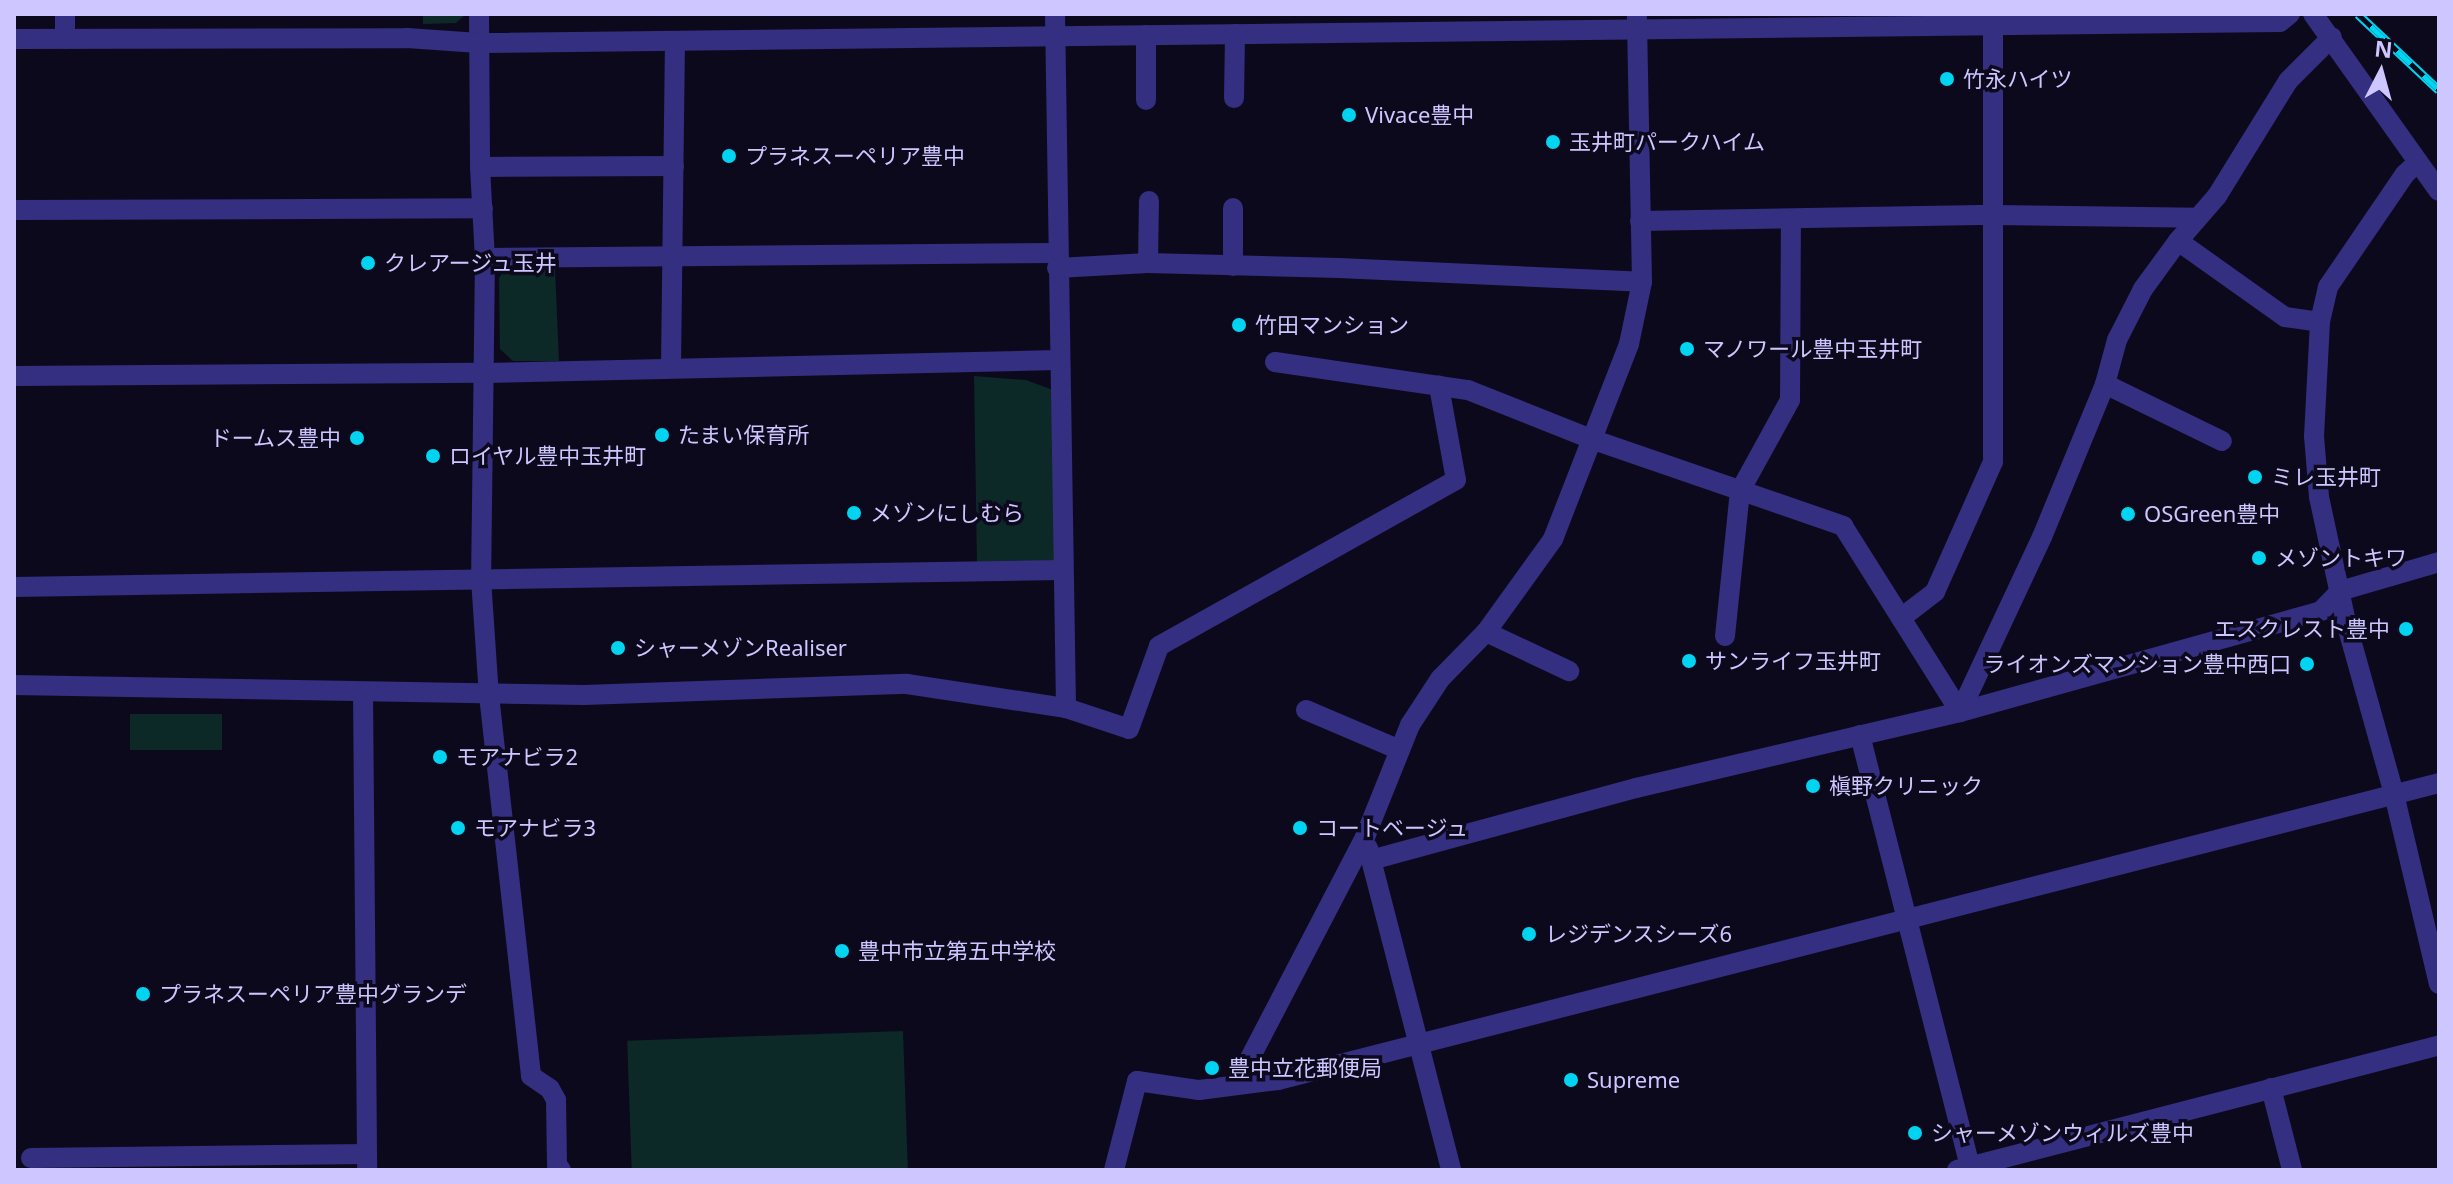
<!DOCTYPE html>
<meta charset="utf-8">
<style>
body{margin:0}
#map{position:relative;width:2453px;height:1184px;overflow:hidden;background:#0d091d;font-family:"Noto Sans","Noto Sans JP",sans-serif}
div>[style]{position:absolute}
.green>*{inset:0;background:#0c2827;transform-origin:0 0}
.minor>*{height:20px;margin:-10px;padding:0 10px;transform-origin:10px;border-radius:10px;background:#342f81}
.tertiary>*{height:20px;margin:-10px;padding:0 10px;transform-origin:10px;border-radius:10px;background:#342f81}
.rail>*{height:9px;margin-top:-4.5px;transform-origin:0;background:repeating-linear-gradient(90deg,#0d091d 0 18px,#00d4f1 0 36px);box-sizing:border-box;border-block:2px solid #00d4f1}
.dots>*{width:22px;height:22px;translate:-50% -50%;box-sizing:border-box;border:4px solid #0d091d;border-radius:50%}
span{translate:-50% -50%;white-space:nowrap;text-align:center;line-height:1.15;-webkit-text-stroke:7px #0d091d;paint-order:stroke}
.poi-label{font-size:22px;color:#cdc6ff}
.left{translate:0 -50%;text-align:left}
.right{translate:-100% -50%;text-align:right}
.frame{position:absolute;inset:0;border:16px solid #cdc6ff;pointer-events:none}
.north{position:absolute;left:2341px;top:32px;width:80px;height:80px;-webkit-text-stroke:6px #0d091d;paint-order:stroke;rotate:6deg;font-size:22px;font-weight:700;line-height:32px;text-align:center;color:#cdc6ff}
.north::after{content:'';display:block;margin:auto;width:28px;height:36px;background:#cdc6ff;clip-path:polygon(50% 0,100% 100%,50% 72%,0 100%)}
</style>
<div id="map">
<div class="green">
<i style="clip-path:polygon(423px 14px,466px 14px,456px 23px,423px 24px)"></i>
<i style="clip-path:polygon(555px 269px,559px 361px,513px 361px,500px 349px,499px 278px,504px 271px)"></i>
<i style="clip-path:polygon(974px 376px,1026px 380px,1053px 390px,1057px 559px,1049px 565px,977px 566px)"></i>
<i style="left:222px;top:714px;width:36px;height:92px;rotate:90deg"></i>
<i style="left:903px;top:1031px;width:139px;height:276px;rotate:88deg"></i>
</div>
<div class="minor">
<i style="left:479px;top:14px;width:153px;rotate:89.6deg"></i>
<i style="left:480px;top:167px;width:91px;rotate:86.9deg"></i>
<i style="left:485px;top:258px;width:321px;rotate:90.7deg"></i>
<i style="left:481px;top:579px;width:116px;rotate:86.1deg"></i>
<i style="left:489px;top:695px;width:383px;rotate:83.7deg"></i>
<i style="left:531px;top:1076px;width:23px;rotate:34deg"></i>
<i style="left:550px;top:1089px;width:13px;rotate:61deg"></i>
<i style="left:556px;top:1100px;width:65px;rotate:89.1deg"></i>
<i style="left:557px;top:1165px;width:6px;rotate:51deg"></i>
<i style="left:1055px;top:14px;width:694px;rotate:89.09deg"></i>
<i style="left:1146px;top:35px;width:65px;rotate:90deg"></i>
<i style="left:14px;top:39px;width:393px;rotate:-0.1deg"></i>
<i style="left:407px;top:38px;width:72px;rotate:4deg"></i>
<i style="left:479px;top:43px;width:1801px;rotate:-0.67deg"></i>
<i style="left:2280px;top:22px;width:13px;rotate:-39deg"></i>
<i style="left:65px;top:39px;width:25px;rotate:-90deg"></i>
<i style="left:1234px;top:98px;width:64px;rotate:-89.1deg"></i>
<i style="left:2418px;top:162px;width:18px;rotate:137deg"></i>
<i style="left:2405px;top:174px;width:137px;rotate:124.3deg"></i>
<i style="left:2328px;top:287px;width:36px;rotate:103deg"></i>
<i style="left:2320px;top:322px;width:114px;rotate:93deg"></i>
<i style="left:2314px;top:436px;width:61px;rotate:85.3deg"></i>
<i style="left:2319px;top:497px;width:128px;rotate:77.8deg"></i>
<i style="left:2346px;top:622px;width:179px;rotate:74.4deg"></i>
<i style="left:2394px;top:794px;width:195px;rotate:76.7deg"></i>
<i style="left:480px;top:167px;width:194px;rotate:-0.3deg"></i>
<i style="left:1233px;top:208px;width:58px;rotate:90deg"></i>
<i style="left:14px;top:210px;width:469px;rotate:-0.2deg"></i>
<i style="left:1640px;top:221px;width:354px;rotate:-1deg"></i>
<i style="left:1994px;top:215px;width:203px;rotate:0.8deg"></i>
<i style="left:2178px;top:241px;width:131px;rotate:35.4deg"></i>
<i style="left:2285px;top:317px;width:35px;rotate:8deg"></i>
<i style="left:485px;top:258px;width:572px;rotate:-0.5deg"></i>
<i style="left:1148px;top:263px;width:62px;rotate:-89.1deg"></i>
<i style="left:1057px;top:268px;width:91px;rotate:-3.1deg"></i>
<i style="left:1148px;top:263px;width:191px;rotate:1.5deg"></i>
<i style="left:1339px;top:268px;width:303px;rotate:2.6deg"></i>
<i style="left:1275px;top:362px;width:195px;rotate:8.3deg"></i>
<i style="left:1468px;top:390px;width:132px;rotate:21.7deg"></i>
<i style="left:1591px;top:439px;width:267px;rotate:19deg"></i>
<i style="left:1843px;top:526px;width:220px;rotate:57.8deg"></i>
<i style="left:1960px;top:712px;width:193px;rotate:-64.9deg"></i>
<i style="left:2042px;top:537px;width:165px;rotate:-67.6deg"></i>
<i style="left:2105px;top:384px;width:46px;rotate:-74.7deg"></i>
<i style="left:2117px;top:340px;width:57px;rotate:-63deg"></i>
<i style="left:2143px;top:289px;width:59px;rotate:-53.9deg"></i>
<i style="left:2178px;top:241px;width:60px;rotate:-49.1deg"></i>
<i style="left:2217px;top:196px;width:135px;rotate:-58.3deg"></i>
<i style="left:2288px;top:81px;width:62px;rotate:-45deg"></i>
<i style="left:671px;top:366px;width:325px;rotate:-89.3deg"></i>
<i style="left:14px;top:376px;width:470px;rotate:-0.4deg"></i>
<i style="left:484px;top:373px;width:574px;rotate:-1.3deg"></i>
<i style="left:2105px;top:384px;width:130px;rotate:26deg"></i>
<i style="left:14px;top:587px;width:1049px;rotate:-0.93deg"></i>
<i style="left:1901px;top:618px;width:43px;rotate:-37.4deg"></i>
<i style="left:1935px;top:592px;width:142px;rotate:-66deg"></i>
<i style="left:1993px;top:462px;width:436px;rotate:-90deg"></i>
<i style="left:1486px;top:632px;width:92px;rotate:25.2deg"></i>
<i style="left:1725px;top:636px;width:146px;rotate:-84.1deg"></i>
<i style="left:1740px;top:491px;width:104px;rotate:-61.2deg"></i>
<i style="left:1790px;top:400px;width:180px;rotate:-89.7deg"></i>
<i style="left:14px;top:685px;width:570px;rotate:1.01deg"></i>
<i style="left:584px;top:695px;width:323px;rotate:-2deg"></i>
<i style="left:907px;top:684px;width:161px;rotate:8.6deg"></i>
<i style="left:1066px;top:708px;width:66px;rotate:18.4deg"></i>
<i style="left:1129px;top:729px;width:88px;rotate:-70.1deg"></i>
<i style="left:1159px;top:646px;width:340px;rotate:-29.2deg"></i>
<i style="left:1456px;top:480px;width:96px;rotate:-100.3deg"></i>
<i style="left:363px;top:693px;width:477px;rotate:89.5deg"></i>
<i style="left:1306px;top:710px;width:102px;rotate:23.1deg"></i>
<i style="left:1860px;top:735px;width:449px;rotate:75.7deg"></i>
<i style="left:1368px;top:848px;width:333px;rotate:75.5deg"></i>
<i style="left:1371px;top:860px;width:275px;rotate:-15.2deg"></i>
<i style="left:1636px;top:788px;width:333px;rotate:-13.2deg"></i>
<i style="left:1960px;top:712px;width:375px;rotate:-15.6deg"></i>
<i style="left:2321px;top:611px;width:28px;rotate:-46deg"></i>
<i style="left:1236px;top:1085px;width:280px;rotate:-62.5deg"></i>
<i style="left:1365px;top:837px;width:121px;rotate:-68.1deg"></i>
<i style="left:1410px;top:725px;width:55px;rotate:-56.9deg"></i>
<i style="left:1440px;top:679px;width:66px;rotate:-45.6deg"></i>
<i style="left:1486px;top:632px;width:115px;rotate:-54.2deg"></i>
<i style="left:1553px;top:539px;width:209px;rotate:-68.7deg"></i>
<i style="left:1629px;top:344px;width:63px;rotate:-78.2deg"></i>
<i style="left:1642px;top:282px;width:268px;rotate:-91.1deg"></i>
<i style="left:2271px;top:1088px;width:85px;rotate:75.6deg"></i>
<i style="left:31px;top:1158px;width:336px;rotate:-0.7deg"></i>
<i style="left:1114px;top:1170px;width:92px;rotate:-75.5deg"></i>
<i style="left:1137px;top:1081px;width:63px;rotate:8.3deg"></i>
<i style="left:1199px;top:1090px;width:80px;rotate:-7.2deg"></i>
<i style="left:1278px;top:1080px;width:1198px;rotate:-14.35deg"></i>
<i style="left:1957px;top:1170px;width:498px;rotate:-14.5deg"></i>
</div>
<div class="tertiary">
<i style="left:2313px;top:14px;width:217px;rotate:54.6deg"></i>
<i style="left:2340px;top:591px;width:103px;rotate:-16.3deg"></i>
</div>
<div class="rail">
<i style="left:2358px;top:14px;width:111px;rotate:43.2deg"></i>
</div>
<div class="dots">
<i style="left:1947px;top:79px;background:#00d4f1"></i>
<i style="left:1349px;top:115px;background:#00d4f1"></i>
<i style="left:1553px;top:142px;background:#00d4f1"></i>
<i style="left:729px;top:156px;background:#00d4f1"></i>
<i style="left:368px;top:263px;background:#00d4f1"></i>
<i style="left:1239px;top:325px;background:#00d4f1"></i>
<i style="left:1687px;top:349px;background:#00d4f1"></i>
<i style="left:662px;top:435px;background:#00d4f1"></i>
<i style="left:357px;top:438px;background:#00d4f1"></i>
<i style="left:433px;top:456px;background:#00d4f1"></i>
<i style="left:2255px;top:477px;background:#00d4f1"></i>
<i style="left:854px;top:513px;background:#00d4f1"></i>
<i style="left:2128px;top:514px;background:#00d4f1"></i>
<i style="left:2259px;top:558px;background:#00d4f1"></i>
<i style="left:2406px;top:629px;background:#00d4f1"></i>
<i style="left:618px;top:648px;background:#00d4f1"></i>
<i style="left:1689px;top:661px;background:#00d4f1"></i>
<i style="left:2307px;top:664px;background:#00d4f1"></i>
<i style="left:440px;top:757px;background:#00d4f1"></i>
<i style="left:1813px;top:786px;background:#00d4f1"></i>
<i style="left:458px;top:828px;background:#00d4f1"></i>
<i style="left:1300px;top:828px;background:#00d4f1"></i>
<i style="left:1529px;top:934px;background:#00d4f1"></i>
<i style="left:842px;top:951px;background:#00d4f1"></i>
<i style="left:143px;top:994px;background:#00d4f1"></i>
<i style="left:1212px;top:1068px;background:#00d4f1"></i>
<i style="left:1571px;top:1080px;background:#00d4f1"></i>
<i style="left:1915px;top:1133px;background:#00d4f1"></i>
</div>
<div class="poi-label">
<span class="left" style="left:1963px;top:79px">竹永ハイツ</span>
<span class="left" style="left:1365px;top:115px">Vivace豊中</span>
<span class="left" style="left:1569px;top:142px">玉井町パークハイム</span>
<span class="left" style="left:745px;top:156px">プラネスーペリア豊中</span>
<span class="left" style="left:384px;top:263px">クレアージュ玉井</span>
<span class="left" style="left:1255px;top:325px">竹田マンション</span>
<span class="left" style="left:1703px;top:349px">マノワール豊中玉井町</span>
<span class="left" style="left:678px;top:435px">たまい保育所</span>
<span class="right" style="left:341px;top:438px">ドームス豊中</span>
<span class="left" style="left:449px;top:456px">ロイヤル豊中玉井町</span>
<span class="left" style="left:2271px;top:477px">ミレ玉井町</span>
<span class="left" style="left:870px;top:513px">メゾンにしむら</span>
<span class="left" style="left:2144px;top:514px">OSGreen豊中</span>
<span class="left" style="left:2275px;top:558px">メゾントキワ</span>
<span class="right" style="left:2390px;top:629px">エスクレスト豊中</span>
<span class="left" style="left:634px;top:648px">シャーメゾンRealiser</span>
<span class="left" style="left:1705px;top:661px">サンライフ玉井町</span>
<span class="right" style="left:2291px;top:664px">ライオンズマンション豊中西口</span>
<span class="left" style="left:456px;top:757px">モアナビラ2</span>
<span class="left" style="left:1829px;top:786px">槇野クリニック</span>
<span class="left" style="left:474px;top:828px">モアナビラ3</span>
<span class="left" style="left:1316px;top:828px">コートベージュ</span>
<span class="left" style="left:1545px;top:934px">レジデンスシーズ6</span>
<span class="left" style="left:858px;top:951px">豊中市立第五中学校</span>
<span class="left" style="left:159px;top:994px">プラネスーペリア豊中グランデ</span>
<span class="left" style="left:1228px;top:1068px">豊中立花郵便局</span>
<span class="left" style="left:1587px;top:1080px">Supreme</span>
<span class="left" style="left:1931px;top:1133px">シャーメゾンウィルズ豊中</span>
</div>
<div class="frame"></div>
<div class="north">N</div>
</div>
